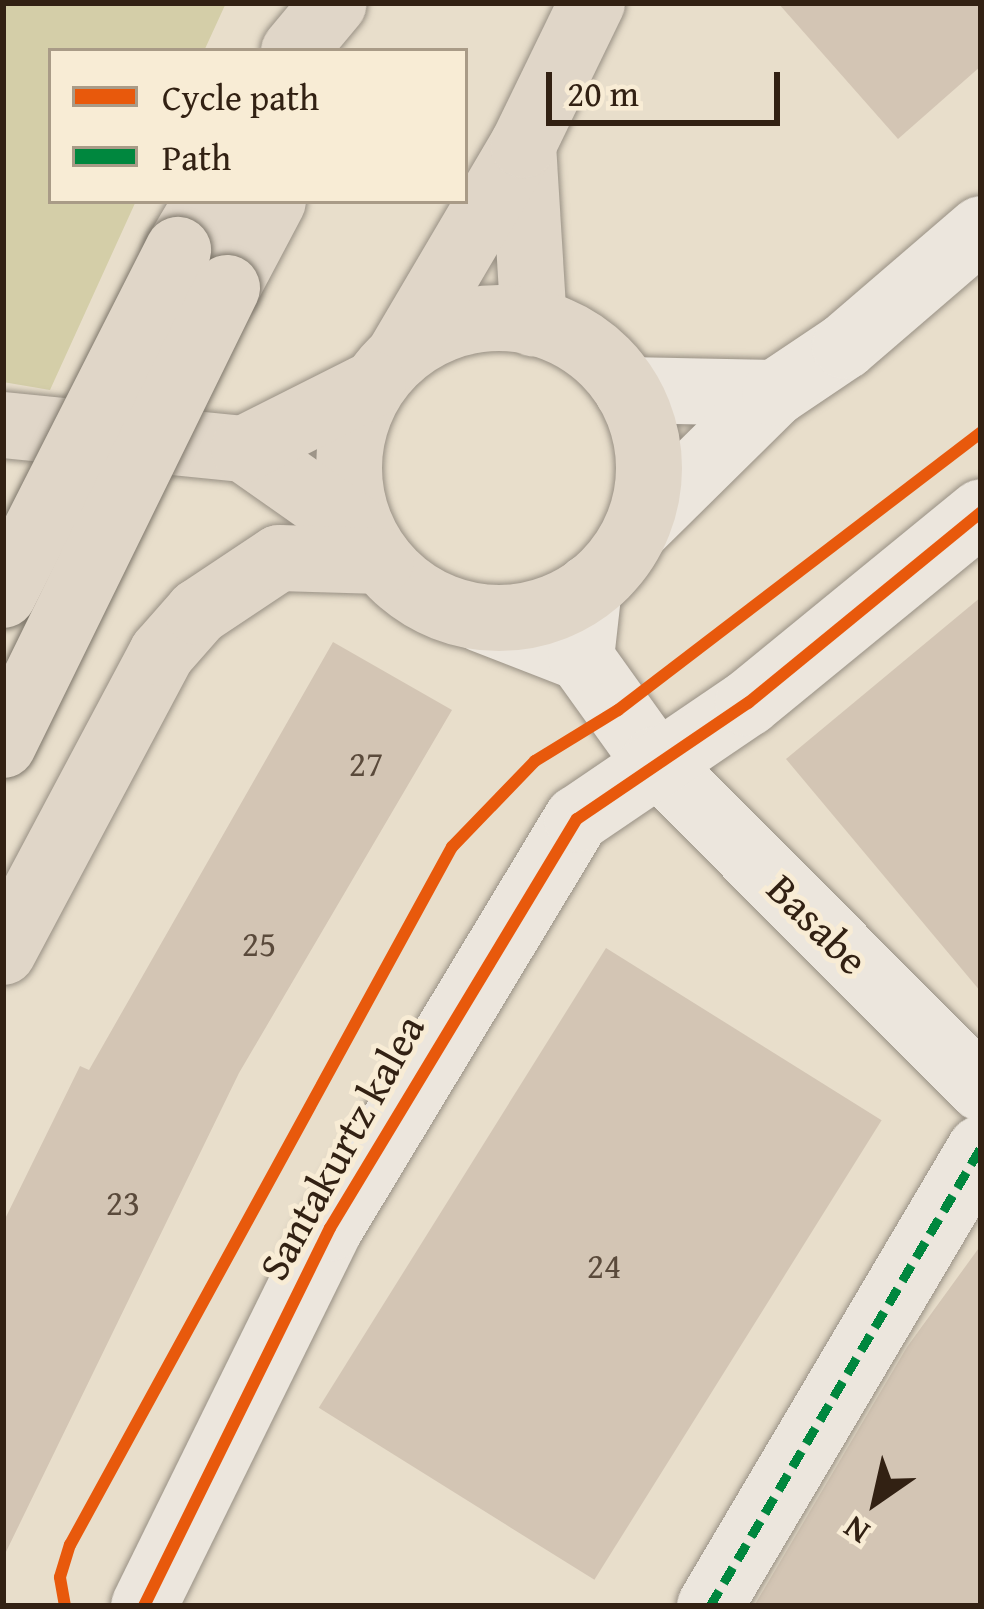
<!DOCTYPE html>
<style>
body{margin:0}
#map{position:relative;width:984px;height:1609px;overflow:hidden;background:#e8decb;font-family:"Gentium Book Plus",serif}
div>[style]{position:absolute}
.green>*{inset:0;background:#d4cea8}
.building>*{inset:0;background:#d3c5b4;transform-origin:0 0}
.roads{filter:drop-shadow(0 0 3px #989084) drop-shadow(0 0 3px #989084)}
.minor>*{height:66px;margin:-33px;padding:0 33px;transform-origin:33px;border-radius:33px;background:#ece6dd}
.major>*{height:66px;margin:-33px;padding:0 33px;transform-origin:33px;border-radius:33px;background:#e0d6c8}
.major>.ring{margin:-33px;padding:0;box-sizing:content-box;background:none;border:66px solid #e0d6c8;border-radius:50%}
.bridges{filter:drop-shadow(0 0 3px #7e776b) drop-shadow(0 0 3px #7e776b)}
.major-bridge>*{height:66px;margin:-33px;padding:0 33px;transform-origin:33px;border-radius:33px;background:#e0d6c8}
.quiet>*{height:9px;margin-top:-4.5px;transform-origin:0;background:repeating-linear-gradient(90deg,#00873e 0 18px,transparent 0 27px)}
.cycleway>*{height:12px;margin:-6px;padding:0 6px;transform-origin:6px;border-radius:6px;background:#e8590c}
span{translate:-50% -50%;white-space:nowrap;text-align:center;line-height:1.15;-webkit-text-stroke:10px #f8ecd5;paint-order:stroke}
.number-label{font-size:36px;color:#5a4a3b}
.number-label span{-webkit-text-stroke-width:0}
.street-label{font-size:42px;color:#322113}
.frame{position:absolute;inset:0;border:6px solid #322113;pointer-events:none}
.legend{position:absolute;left:48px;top:48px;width:420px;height:156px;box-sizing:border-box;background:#f8ecd5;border:3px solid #a99b87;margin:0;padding:15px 21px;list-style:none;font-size:36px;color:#322113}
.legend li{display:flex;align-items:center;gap:24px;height:60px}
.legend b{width:60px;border:3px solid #a99b87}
.north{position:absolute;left:816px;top:1441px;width:120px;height:120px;-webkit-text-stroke:9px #f8ecd5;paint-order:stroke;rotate:214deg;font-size:33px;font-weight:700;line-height:48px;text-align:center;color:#322113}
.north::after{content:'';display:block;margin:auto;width:42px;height:54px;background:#322113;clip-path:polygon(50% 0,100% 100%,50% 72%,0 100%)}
.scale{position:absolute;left:546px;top:72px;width:234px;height:54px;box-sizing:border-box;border:6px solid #322113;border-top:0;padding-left:15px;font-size:36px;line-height:42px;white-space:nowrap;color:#322113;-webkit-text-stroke:9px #f8ecd5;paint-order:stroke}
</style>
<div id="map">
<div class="green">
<i style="clip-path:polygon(3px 3px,226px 3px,204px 51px,51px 51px,51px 201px,136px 201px,50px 390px,3px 382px)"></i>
</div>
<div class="building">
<i style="clip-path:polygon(778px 3px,981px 3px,981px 66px,898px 139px)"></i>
<i style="clip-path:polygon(981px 597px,981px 992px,786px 759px)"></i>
<i style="clip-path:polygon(333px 642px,452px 710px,239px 1073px,3px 1558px,3px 1223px,80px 1066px,89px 1070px)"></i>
<i style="left:606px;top:948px;width:325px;height:542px;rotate:32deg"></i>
<i style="clip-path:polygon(981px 1245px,981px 1606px,754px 1606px,907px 1347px)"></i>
</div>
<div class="roads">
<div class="minor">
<i style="left:627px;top:390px;width:148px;rotate:1.2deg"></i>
<i style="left:637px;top:529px;width:194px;rotate:-44.6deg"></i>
<i style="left:775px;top:393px;width:84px;rotate:-33.9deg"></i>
<i style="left:845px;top:346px;width:179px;rotate:-40.7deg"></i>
<i style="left:481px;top:619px;width:107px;rotate:21.3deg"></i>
<i style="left:581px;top:658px;width:125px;rotate:54.4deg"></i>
<i style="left:654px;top:760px;width:463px;rotate:45.1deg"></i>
<i style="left:581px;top:658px;width:71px;rotate:-83.6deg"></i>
<i style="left:144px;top:1606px;width:421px;rotate:-63.8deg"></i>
<i style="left:330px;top:1228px;width:478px;rotate:-58.9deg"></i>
<i style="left:577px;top:819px;width:207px;rotate:-34.2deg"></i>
<i style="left:748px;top:703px;width:301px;rotate:-39.3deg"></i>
<i style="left:710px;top:1606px;width:531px;rotate:-59.42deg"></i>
</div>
<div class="major">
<i style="left:294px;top:51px;width:62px;rotate:-50.2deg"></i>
<i style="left:523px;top:145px;width:179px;rotate:86.5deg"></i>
<i style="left:178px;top:250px;width:57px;rotate:-59.4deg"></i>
<i style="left:227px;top:288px;width:98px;rotate:-62.1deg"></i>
<i class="ring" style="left:349px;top:318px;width:234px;height:234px"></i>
<i style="left:398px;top:357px;width:246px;rotate:-59.5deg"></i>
<i style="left:523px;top:145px;width:158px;rotate:-64.1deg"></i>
<i style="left:3px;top:425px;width:242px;rotate:5.7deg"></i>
<i style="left:244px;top:449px;width:144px;rotate:35.1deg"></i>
<i style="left:244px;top:449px;width:144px;rotate:-26.7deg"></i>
<i style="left:3px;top:952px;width:339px;rotate:-62deg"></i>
<i style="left:162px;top:653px;width:55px;rotate:-48.7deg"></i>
<i style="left:198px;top:612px;width:97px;rotate:-33.7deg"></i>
<i style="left:279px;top:558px;width:102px;rotate:1.7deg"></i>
</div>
</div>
<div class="bridges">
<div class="major-bridge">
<i style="left:3px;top:595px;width:387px;rotate:-63.1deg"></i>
<i style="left:3px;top:745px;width:509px;rotate:-63.89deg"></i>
</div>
</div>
<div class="quiet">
<i style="left:710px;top:1606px;width:531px;rotate:-59.42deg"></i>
</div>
<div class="cycleway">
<i style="left:65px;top:1606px;width:29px;rotate:-100deg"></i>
<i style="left:60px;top:1577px;width:34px;rotate:-73deg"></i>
<i style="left:70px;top:1545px;width:796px;rotate:-61.31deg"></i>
<i style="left:452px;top:847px;width:120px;rotate:-46deg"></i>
<i style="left:535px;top:761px;width:97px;rotate:-31.6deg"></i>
<i style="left:618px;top:710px;width:457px;rotate:-37.4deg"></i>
<i style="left:144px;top:1606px;width:421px;rotate:-63.8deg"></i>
<i style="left:330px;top:1228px;width:478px;rotate:-58.9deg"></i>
<i style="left:577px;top:819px;width:207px;rotate:-34.2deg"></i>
<i style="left:748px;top:703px;width:301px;rotate:-39.3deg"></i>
</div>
<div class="number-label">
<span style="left:366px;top:763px">27</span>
<span style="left:259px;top:943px">25</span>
<span style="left:123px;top:1202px">23</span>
<span style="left:604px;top:1265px">24</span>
</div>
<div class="street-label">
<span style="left:818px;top:924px;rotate:45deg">Basabe</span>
<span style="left:341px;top:1147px;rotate:-61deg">Santakurtz kalea</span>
</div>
<div class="frame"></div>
<ul class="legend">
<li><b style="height:15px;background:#e8590c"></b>Cycle path</li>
<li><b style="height:15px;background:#00873e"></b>Path</li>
</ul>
<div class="north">N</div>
<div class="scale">20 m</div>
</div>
